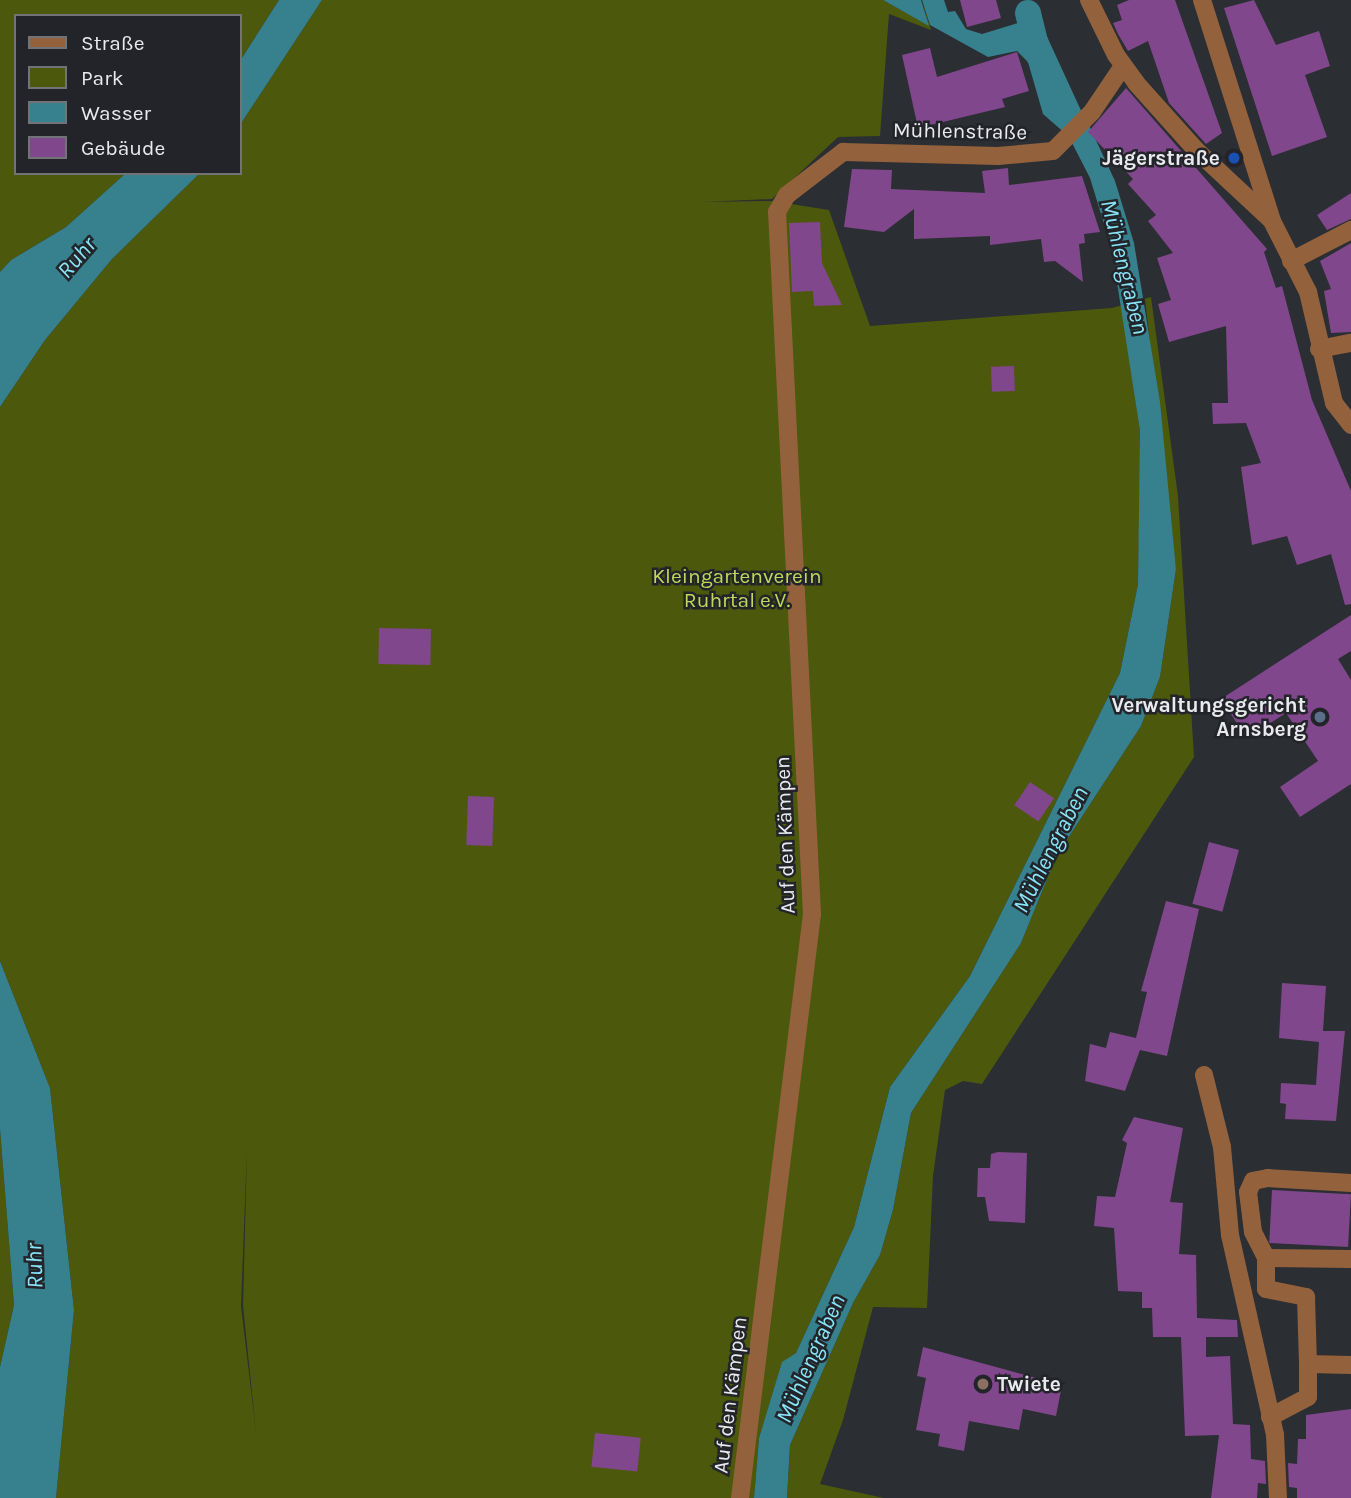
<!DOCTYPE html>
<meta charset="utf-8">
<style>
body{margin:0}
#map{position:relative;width:1351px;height:1498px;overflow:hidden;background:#2b2e33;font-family:Karla,sans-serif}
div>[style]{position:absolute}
.green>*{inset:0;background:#4c580b}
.water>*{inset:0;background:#37808d}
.canal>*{height:26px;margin:-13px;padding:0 13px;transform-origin:13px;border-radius:13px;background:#37808d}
.building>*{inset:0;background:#81478c;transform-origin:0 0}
.minor>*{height:18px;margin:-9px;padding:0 9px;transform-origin:9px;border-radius:9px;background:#93623c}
.dots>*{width:19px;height:19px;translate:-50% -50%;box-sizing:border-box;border:4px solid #222429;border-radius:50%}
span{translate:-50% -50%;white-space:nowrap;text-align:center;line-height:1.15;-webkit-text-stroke:5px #222429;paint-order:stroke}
.street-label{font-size:21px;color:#e8eaed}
.poi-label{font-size:21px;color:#e8eaed;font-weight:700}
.right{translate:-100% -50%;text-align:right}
.left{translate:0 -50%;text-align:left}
.park-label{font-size:21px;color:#c0d95a}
.water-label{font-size:23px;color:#87e5f7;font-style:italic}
.legend{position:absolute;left:14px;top:14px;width:228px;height:161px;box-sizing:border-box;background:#222429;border:2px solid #717377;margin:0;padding:9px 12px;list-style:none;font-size:21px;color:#e8eaed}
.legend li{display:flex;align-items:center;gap:14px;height:35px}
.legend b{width:35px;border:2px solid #717377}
</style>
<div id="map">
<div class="green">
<i style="clip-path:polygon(0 0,279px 0,240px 61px,240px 16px,16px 16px,16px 173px,126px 173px,66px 227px,11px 260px,0 272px)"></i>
<i style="clip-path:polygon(evenodd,322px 0,883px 0,928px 25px,922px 0,931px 30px,889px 14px,880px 136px,838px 137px,772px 199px,703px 202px,772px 201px,829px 210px,870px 326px,1112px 308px,1151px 297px,1178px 496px,1194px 757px,982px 1084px,963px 1081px,945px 1090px,933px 1176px,927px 1308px,873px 1307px,843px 1420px,820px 1484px,884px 1498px,787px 1498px,790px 1445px,853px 1303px,880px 1255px,893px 1210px,911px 1113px,1021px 943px,1057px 855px,1141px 726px,1160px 677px,1176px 569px,1145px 299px,1122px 306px,1140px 431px,1140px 494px,1138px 584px,1120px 673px,970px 976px,890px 1087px,854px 1227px,796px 1353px,782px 1363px,759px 1438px,754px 1498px,56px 1498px,74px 1310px,50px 1088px,0 961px,0 407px,45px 340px,112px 259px,200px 173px,240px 173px,240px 125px,322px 0,247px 1150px,243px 1306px,256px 1432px,241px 1306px,247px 1150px)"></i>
<i style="clip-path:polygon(0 1129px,14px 1305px,0 1367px)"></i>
</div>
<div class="water">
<i style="clip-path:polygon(279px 0,322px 0,240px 125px,240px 61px)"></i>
<i style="clip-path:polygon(883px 0,921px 0,929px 26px)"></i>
<i style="clip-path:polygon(922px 0,944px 0,948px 12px,955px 11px,966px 29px,982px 34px,1038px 17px,1084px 117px,1067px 135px,1043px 114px,1028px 62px,1017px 51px,988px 57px,930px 25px)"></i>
<i style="clip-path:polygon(1087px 121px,1115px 181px,1134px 243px,1160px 402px,1176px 569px,1160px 677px,1141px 726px,1057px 855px,1021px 943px,911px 1113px,893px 1210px,880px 1255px,853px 1303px,790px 1445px,787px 1498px,754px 1498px,759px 1438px,782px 1362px,796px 1353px,854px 1227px,890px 1087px,970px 976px,1120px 673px,1138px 584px,1140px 431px,1112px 250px,1090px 178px,1071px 141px)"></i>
<i style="clip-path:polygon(126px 173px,200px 173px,112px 259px,45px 340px,0 407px,0 272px,11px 260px,66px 227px)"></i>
<i style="clip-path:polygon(0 961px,50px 1088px,74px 1310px,56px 1498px,0 1498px,0 1367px,14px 1305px,0 1129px)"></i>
</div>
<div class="canal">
<i style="left:1028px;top:13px;width:42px;rotate:76.3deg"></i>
</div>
<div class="building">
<i style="clip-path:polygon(960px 0,996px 0,1001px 18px,967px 27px)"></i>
<i style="clip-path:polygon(1129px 0,1175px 0,1222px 133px,1206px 144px,1169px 103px,1148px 41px,1128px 51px,1118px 34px,1113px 23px,1122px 20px,1117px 5px)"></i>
<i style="clip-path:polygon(1254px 0,1276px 45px,1319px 31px,1330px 66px,1305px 75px,1327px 137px,1272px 156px,1224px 8px)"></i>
<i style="clip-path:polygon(930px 48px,937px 77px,1017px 52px,1029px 91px,1002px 99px,1005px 107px,918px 128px,902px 55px)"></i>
<i style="clip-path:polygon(1126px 88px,1267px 249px,1264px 252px,1276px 288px,1282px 286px,1312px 400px,1351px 491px,1351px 604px,1345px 605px,1331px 554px,1297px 565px,1287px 536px,1252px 545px,1241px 467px,1261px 463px,1246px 423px,1213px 424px,1212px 403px,1228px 403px,1226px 326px,1169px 342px,1158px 304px,1171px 300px,1157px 258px,1173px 253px,1148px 221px,1156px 215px,1128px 184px,1133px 179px,1088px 132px)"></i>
<i style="clip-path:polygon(1008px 168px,1009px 185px,1082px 176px,1100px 232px,1084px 234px,1085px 243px,1079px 244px,1083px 282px,1055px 261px,1044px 262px,1041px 239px,990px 245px,990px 236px,914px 239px,914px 209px,884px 232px,844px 227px,852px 169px,892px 170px,891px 189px,985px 193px,982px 171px)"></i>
<i style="clip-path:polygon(1351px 193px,1351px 219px,1327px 230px,1317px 215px)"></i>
<i style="clip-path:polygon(820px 222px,822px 263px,842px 305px,814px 306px,813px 291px,792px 292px,789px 223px)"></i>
<i style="clip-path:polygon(1351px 243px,1351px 332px,1331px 333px,1324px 291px,1331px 289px,1320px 261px)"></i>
<i style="left:1014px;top:366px;width:25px;height:23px;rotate:88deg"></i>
<i style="clip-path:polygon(1351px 615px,1351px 651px,1338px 659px,1351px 680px,1351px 784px,1300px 817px,1280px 787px,1318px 761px,1286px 713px,1256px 732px,1242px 731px,1221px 699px)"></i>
<i style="left:379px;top:628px;width:52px;height:36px;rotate:1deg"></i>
<i style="left:1030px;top:782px;width:29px;height:28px;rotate:34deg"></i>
<i style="left:468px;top:796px;width:26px;height:49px;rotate:2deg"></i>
<i style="left:1209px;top:842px;width:31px;height:64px;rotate:15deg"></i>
<i style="clip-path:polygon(1166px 901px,1199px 909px,1167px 1056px,1140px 1050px,1125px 1091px,1085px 1081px,1090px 1044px,1106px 1048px,1110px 1032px,1136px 1038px,1147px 992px,1141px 991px)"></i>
<i style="clip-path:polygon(1282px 983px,1326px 986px,1323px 1031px,1345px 1031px,1336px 1121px,1285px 1119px,1286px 1104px,1280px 1103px,1281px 1083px,1316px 1085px,1319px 1042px,1279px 1038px)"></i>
<i style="clip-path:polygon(1134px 1117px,1183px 1128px,1170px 1202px,1183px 1203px,1179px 1254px,1196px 1255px,1197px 1318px,1237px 1320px,1238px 1337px,1206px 1337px,1206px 1357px,1230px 1356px,1233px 1424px,1250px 1425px,1251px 1459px,1265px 1461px,1266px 1484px,1258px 1483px,1257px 1498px,1211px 1498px,1219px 1435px,1185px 1436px,1181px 1337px,1153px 1337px,1152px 1308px,1142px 1308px,1142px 1292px,1118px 1291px,1114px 1228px,1094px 1226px,1097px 1196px,1115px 1197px,1127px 1143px,1122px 1140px)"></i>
<i style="clip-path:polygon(998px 1152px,1027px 1153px,1025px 1223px,989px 1221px,985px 1197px,977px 1197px,978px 1168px,990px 1168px,991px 1154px)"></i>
<i style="left:1272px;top:1190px;width:79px;height:53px;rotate:3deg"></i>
<i style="clip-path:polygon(923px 1347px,1062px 1385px,1056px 1416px,1023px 1409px,1019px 1430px,969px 1421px,964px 1451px,938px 1446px,940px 1434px,916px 1430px,926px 1378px,917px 1376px)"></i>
<i style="clip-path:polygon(1351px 1409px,1351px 1498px,1297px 1498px,1297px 1488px,1289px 1487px,1288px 1463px,1297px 1464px,1298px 1439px,1306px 1439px,1306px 1415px)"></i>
<i style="left:595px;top:1433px;width:46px;height:34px;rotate:6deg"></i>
</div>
<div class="minor">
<i style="left:1089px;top:0;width:61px;rotate:63.9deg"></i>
<i style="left:1116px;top:55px;width:34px;rotate:54deg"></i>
<i style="left:1136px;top:83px;width:89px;rotate:48.2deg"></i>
<i style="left:1195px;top:149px;width:103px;rotate:43deg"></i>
<i style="left:1202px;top:0;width:232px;rotate:72.4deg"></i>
<i style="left:1272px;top:221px;width:80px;rotate:63.1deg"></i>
<i style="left:1308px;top:292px;width:114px;rotate:76.8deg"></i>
<i style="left:1334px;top:403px;width:28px;rotate:52deg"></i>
<i style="left:1291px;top:261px;width:68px;rotate:-27.3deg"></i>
<i style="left:1319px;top:349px;width:33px;rotate:-11deg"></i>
<i style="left:1204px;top:1075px;width:74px;rotate:76deg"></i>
<i style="left:1222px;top:1147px;width:88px;rotate:84.8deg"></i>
<i style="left:1230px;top:1235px;width:205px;rotate:77.3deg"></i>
<i style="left:1275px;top:1435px;width:63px;rotate:87.3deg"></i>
<i style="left:1351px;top:1183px;width:83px;rotate:-176.6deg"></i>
<i style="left:1268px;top:1178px;width:15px;rotate:169deg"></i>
<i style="left:1253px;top:1181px;width:12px;rotate:114deg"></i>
<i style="left:1248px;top:1192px;width:40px;rotate:82.9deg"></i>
<i style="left:1253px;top:1232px;width:29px;rotate:63deg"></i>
<i style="left:1266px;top:1258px;width:31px;rotate:90deg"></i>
<i style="left:1266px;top:1289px;width:41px;rotate:11.3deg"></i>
<i style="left:1306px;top:1297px;width:67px;rotate:88.3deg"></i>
<i style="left:1308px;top:1364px;width:43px;rotate:1.3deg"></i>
<i style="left:1266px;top:1258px;width:85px;rotate:0.7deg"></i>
<i style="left:1270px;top:1417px;width:43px;rotate:-27.8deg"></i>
<i style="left:1308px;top:1397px;width:33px;rotate:-90deg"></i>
<i style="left:740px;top:1498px;width:588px;rotate:-82.97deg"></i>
<i style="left:812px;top:914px;width:703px;rotate:-92.85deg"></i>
<i style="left:777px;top:212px;width:20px;rotate:-60deg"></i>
<i style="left:787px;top:195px;width:71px;rotate:-37.5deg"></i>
<i style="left:843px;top:152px;width:155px;rotate:1.5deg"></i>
<i style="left:998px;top:156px;width:55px;rotate:-5.2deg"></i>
<i style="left:1053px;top:151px;width:55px;rotate:-45deg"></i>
<i style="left:1092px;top:112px;width:55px;rotate:-56deg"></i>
</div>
<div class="dots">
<i style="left:1234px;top:158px;background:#1a4fb4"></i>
<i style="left:1320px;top:717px;background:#5c6f8a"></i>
<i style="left:983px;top:1384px;background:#8d6e63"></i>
</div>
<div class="street-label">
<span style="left:960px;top:131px;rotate:1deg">Mühlenstraße</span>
<span style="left:785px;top:835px;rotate:-92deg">Auf den Kämpen</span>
<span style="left:730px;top:1395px;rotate:-83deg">Auf den Kämpen</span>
</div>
<div class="poi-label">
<span class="right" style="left:1220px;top:158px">Jägerstraße</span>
<span class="right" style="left:1306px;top:717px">Verwaltungsgericht<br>Arnsberg</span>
<span class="left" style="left:997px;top:1384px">Twiete</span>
</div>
<div class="park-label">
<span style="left:737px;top:588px">Kleingartenverein<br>Ruhrtal e.V.</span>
</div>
<div class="water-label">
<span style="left:77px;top:258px;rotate:-49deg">Ruhr</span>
<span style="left:1124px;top:267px;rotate:76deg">Mühlengraben</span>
<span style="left:1051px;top:850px;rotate:-63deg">Mühlengraben</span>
<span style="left:35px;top:1266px;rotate:-92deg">Ruhr</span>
<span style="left:811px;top:1359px;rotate:-66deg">Mühlengraben</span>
</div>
<ul class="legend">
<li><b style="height:9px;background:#93623c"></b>Straße</li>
<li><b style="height:19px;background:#4c580b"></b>Park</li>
<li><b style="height:19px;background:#37808d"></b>Wasser</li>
<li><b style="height:19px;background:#81478c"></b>Gebäude</li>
</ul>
</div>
